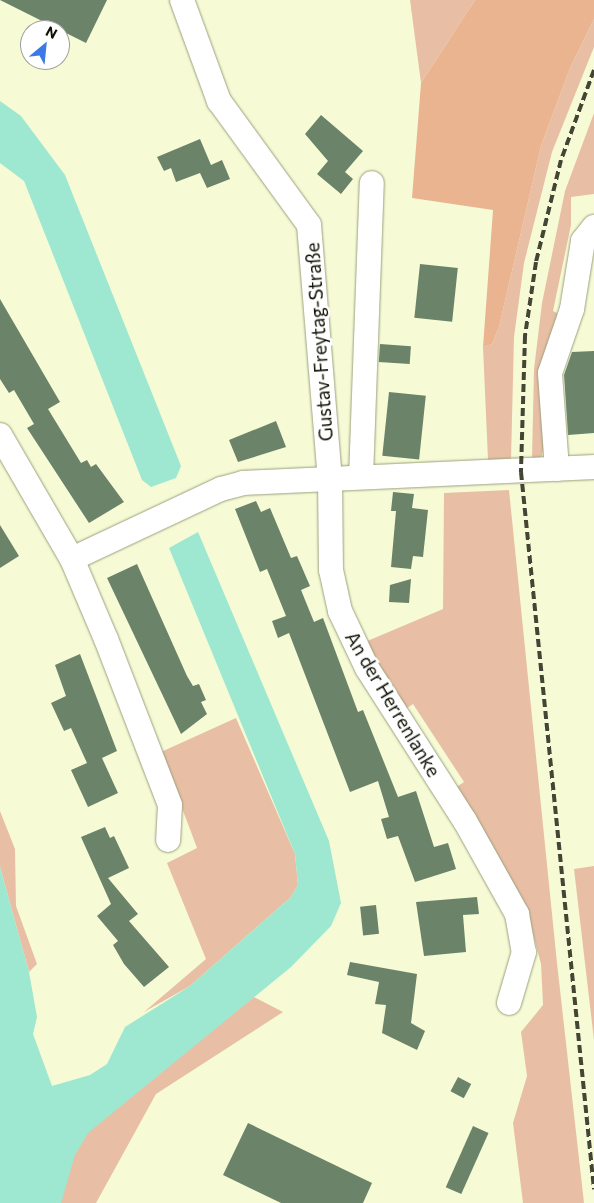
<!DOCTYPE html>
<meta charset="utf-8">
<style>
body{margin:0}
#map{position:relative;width:594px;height:1203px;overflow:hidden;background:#f6fbd6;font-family:Commissioner,sans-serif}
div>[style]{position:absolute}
.green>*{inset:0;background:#e8bfa5}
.forest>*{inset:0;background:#ebb491}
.water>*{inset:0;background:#9ee7d0}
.building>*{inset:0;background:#6b8369;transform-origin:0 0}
.roads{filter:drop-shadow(0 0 1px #9ca07e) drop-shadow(0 0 1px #9ca07e)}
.minor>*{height:24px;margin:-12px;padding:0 12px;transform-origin:12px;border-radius:12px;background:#fff}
.rail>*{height:4px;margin-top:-2px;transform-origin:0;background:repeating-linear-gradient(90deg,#444635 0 8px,transparent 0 12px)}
span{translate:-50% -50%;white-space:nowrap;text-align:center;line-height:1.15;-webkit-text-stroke:5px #fff;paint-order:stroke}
.street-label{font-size:19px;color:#0f1105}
.north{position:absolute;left:20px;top:20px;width:50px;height:50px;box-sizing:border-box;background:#fff;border:1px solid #9fa09b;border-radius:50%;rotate:28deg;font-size:14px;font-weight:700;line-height:20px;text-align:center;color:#0f1105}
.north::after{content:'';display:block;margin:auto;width:18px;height:22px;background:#3d78e7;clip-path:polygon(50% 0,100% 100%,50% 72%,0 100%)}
</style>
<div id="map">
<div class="green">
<i style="clip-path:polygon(410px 0,475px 0,421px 83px)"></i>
<i style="clip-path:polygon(594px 19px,594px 47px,552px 152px,524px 263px,514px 337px,511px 460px,488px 460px,483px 347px,492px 344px,499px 327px,541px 146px,570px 68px)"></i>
<i style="clip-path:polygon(594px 113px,594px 194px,571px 197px,571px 225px,553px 311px,559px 314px,544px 447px,541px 458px,532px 458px,534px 369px,542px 303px,565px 191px)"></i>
<i style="clip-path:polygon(509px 490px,557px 963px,584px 1203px,523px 1203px,513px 1123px,527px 1076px,521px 1032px,543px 1005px,541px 964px,528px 915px,455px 788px,464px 782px,413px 704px,404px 710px,365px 642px,443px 609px,444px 493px)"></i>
<i style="clip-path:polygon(236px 718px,295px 854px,298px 885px,291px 897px,190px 986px,144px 1012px,206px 959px,167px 863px,197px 848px,161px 752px)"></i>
<i style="clip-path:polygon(0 811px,15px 849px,16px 906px,37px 964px,29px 972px,0 867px)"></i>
<i style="clip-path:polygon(594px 866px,594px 1040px,574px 869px)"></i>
<i style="clip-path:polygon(254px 997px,283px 1012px,156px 1094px,96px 1203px,60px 1203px,54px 1157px)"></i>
</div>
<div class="forest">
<i style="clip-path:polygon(475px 0,594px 0,594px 19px,570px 68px,541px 146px,499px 327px,492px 344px,483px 347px,493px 210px,412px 198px,421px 83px)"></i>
</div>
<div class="water">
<i style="clip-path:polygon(0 101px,21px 116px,65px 175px,181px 466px,176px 478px,151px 487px,142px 480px,24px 181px,0 163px)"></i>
<i style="clip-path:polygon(198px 532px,329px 841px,341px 903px,331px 926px,291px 967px,88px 1133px,75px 1155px,61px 1203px,0 1203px,0 867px,29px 972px,37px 1017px,33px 1034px,52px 1086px,90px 1075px,107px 1064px,125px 1027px,190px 986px,291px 897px,298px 885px,295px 854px,169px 548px)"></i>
</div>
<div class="building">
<i style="clip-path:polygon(0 0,107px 0,86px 43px)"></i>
<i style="clip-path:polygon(321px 115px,363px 151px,345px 172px,353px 179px,341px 194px,317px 174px,328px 161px,305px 134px)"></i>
<i style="clip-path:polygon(200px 139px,211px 165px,222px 160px,230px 179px,207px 188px,200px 173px,176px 182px,171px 168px,164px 171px,157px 157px)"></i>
<i style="left:420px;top:264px;width:38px;height:54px;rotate:6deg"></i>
<i style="clip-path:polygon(0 299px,60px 402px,48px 409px,81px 463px,87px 460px,91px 467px,96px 464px,124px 502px,89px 523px,27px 428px,34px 424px,14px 390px,9px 393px,0 379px)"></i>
<i style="left:380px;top:344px;width:31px;height:18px;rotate:4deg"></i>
<i style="clip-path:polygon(594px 351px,594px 433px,568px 435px,564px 375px,572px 352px)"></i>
<i style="left:389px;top:392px;width:37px;height:64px;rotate:6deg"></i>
<i style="clip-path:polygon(276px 421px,286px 447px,238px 462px,229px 440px)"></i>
<i style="clip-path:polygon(393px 492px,414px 494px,412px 508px,428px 510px,423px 557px,413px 556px,411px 569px,391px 567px,396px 511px,391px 511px)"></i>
<i style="clip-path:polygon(256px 501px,261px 512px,270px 508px,291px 558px,297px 556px,310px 586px,301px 590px,314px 622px,323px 618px,358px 712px,363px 710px,398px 797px,416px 791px,434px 847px,448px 843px,456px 869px,415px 882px,398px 836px,387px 839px,381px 819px,389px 817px,378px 781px,350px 792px,289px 633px,278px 638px,272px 621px,286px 616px,267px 569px,260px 572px,235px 509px)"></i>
<i style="clip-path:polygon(0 525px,19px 556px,0 568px)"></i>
<i style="clip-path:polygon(137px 564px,187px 676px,193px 686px,199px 684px,206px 700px,201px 702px,207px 714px,181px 734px,107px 578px)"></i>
<i style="clip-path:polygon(411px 579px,409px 603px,389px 602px,390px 585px)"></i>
<i style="clip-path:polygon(80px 654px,117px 751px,102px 758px,118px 793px,88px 807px,71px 770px,87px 763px,71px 728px,64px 731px,51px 703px,66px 696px,55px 665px)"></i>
<i style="clip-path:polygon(105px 827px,110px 838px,114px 836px,129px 868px,108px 878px,138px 914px,129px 921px,169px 967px,144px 987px,124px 964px,113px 945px,118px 941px,97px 916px,111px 904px,81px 837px)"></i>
<i style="clip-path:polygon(477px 897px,479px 914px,463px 915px,466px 952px,424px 956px,416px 902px)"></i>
<i style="left:376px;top:905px;width:29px;height:16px;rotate:84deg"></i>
<i style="clip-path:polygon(350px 962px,417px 974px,411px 1023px,425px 1031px,417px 1050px,382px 1033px,386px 1005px,375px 1004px,379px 982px,347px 975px)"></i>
<i style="left:458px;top:1077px;width:15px;height:16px;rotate:28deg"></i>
<i style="clip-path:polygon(248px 1123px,372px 1183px,363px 1203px,281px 1203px,223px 1175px)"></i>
<i style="left:473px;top:1126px;width:17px;height:67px;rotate:24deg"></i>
</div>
<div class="roads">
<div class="minor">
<i style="left:182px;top:0;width:108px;rotate:69.9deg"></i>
<i style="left:219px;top:101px;width:153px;rotate:54deg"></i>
<i style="left:309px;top:225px;width:254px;rotate:85.3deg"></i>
<i style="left:330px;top:478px;width:92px;rotate:89.4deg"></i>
<i style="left:331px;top:570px;width:42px;rotate:77.6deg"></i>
<i style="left:340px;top:611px;width:63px;rotate:64.7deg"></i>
<i style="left:367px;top:668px;width:182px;rotate:57.4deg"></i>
<i style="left:465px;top:821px;width:107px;rotate:60.8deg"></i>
<i style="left:517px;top:914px;width:39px;rotate:80deg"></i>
<i style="left:524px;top:952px;width:53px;rotate:106.4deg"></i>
<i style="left:0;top:435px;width:143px;rotate:59.9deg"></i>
<i style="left:72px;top:559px;width:87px;rotate:67deg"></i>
<i style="left:106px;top:639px;width:178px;rotate:68.9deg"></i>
<i style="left:170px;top:805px;width:35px;rotate:93deg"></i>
<i style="left:557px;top:469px;width:96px;rotate:-94.2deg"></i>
<i style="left:550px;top:373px;width:68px;rotate:-71deg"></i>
<i style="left:572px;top:309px;width:69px;rotate:-80.8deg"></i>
<i style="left:583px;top:241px;width:18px;rotate:-52deg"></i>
<i style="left:361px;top:477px;width:294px;rotate:-87.9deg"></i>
<i style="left:72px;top:559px;width:165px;rotate:-25.2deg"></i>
<i style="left:221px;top:489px;width:23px;rotate:-15deg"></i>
<i style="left:243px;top:483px;width:351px;rotate:-2.6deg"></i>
</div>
</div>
<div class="rail">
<i style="left:594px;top:70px;width:96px;rotate:110.1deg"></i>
<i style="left:561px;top:160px;width:105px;rotate:103.8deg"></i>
<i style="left:536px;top:262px;width:75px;rotate:98.5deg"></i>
<i style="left:525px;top:336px;width:136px;rotate:91.7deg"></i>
<i style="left:521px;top:472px;width:721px;rotate:84.19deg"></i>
</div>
<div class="street-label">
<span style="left:319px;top:342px;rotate:-94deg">Gustav-Freytag-Straße</span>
<span style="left:393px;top:704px;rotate:59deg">An der Herrenlanke</span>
</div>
<div class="north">N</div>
</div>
